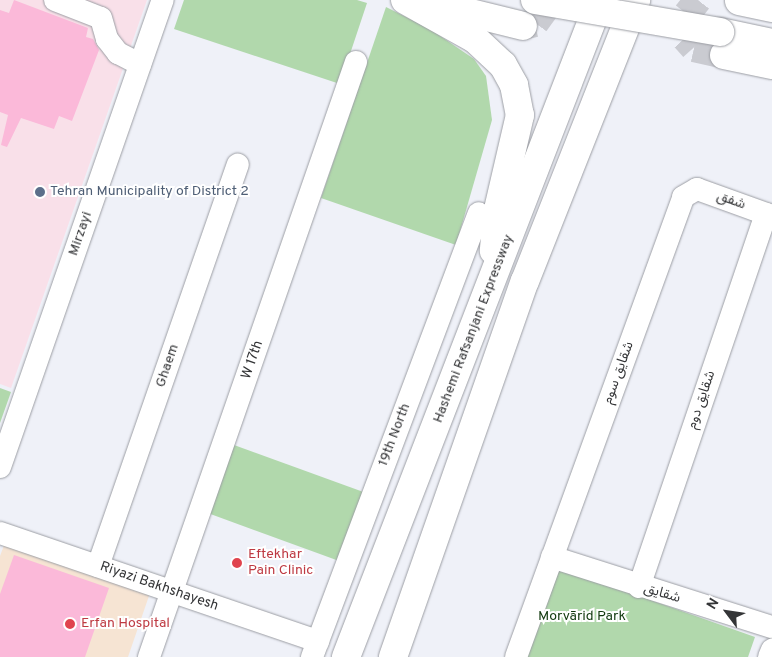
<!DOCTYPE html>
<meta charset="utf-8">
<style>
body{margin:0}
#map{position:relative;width:772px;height:657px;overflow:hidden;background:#eff1f8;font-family:Overpass,"Noto Sans Arabic",sans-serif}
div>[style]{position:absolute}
.commercial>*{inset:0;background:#f9e0e9}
.medical>*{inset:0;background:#f6e4d3}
.green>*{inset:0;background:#b1d8ac;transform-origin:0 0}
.building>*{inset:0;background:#fbb9d9}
.major-tunnel>*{height:28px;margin-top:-14px;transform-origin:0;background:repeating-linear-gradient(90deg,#cacbd1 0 28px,transparent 0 42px)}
.roads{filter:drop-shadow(0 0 1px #9c9ea4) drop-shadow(0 0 1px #9c9ea4)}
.minor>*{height:22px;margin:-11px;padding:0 11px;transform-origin:11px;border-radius:11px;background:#fff}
.major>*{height:28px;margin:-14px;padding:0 14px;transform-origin:14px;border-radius:14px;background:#fff}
.highway>*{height:28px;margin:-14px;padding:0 14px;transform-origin:14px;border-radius:14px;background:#fff}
.bridges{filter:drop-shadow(0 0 1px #9c9ea4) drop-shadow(0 0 1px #9c9ea4)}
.major-bridge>*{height:28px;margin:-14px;padding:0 14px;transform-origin:14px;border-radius:14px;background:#fff}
.dots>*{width:14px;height:14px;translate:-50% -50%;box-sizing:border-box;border:2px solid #fff;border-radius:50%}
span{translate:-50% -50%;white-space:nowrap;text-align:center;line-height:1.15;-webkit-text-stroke:4px #fff;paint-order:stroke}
.service-label{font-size:14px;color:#4e5e75}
.left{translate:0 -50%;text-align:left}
.street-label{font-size:14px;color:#343537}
.health-label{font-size:14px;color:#be3a42}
.park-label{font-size:14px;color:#10380d}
.north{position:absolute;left:702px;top:587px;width:50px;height:50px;-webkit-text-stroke:4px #fff;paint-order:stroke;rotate:301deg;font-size:14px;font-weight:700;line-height:20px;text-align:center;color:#343537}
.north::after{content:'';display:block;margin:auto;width:18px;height:22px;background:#343537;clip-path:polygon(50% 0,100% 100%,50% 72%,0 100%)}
</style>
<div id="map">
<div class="commercial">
<i style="clip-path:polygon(0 0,147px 0,11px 388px,0 384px)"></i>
</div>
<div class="medical">
<i style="clip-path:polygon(6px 540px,151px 590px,128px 657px,0 657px,0 556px)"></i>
</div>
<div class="green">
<i style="clip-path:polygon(184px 0,357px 0,367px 3px,340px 84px,174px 29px)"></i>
<i style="clip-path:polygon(386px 7px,430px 29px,474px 59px,486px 76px,492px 120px,456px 245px,321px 198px)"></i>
<i style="clip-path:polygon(0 388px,11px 392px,0 423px)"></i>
<i style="left:234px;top:445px;width:137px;height:73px;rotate:20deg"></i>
<i style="clip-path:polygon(557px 567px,755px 637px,748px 657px,526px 657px)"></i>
</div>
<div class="building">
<i style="clip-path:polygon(14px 0,88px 28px,86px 37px,93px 39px,99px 50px,72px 121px,59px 116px,54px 129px,21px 118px,7px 147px,1px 145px,8px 115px,0 112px,0 10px,9px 13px)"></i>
<i style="clip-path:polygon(14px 555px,109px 588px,85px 657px,0 657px,0 594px)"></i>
</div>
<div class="major-tunnel">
<i style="left:698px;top:0;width:18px;rotate:128deg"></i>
<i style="left:687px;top:14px;width:24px;rotate:95deg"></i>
<i style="left:685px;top:38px;width:13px;rotate:48deg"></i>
<i style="left:694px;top:48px;width:31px;rotate:13deg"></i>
<i style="left:523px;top:26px;width:12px;rotate:-14deg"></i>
<i style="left:535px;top:23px;width:29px;rotate:-54deg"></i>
</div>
<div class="roads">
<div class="minor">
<i style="left:55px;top:0;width:49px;rotate:21.4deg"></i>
<i style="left:101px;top:18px;width:22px;rotate:74deg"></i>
<i style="left:107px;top:39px;width:18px;rotate:52deg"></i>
<i style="left:118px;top:53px;width:25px;rotate:27deg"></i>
<i style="left:0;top:467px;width:495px;rotate:-70.8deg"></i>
<i style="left:0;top:533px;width:336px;rotate:18.8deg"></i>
<i style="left:552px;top:557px;width:231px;rotate:17.7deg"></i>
<i style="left:98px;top:566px;width:425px;rotate:-70.8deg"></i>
<i style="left:639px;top:587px;width:394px;rotate:-71.2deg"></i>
<i style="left:149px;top:657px;width:630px;rotate:-70.82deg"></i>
<i style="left:312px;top:657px;width:474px;rotate:-69.4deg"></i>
<i style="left:516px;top:657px;width:489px;rotate:-70deg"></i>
<i style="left:683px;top:197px;width:16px;rotate:-30deg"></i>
<i style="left:697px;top:189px;width:80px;rotate:19.8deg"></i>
<i style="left:769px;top:657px;width:8px;rotate:-67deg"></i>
</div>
<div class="major">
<i style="left:418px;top:0;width:108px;rotate:13.9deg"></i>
<i style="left:739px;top:1px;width:34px;rotate:12deg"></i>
<i style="left:720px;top:32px;width:53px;rotate:11.9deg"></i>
<i style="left:724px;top:55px;width:49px;rotate:11.8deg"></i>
</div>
<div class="highway">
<i style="left:405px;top:0;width:80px;rotate:29.1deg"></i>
<i style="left:475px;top:39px;width:38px;rotate:43deg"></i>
<i style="left:503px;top:65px;width:23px;rotate:61deg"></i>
<i style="left:514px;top:85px;width:31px;rotate:79deg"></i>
<i style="left:520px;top:115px;width:102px;rotate:103.1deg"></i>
<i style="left:497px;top:214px;width:37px;rotate:95deg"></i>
<i style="left:346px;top:657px;width:704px;rotate:-68.86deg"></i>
<i style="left:393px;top:657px;width:398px;rotate:-70.7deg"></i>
<i style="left:525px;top:281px;width:302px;rotate:-68.4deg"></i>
</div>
</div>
<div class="bridges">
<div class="major-bridge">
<i style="left:535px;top:0;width:188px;rotate:9.8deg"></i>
</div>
</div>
<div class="dots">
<i style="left:40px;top:192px;background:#5c6f8a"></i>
<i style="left:237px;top:563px;background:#e0444e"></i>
<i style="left:70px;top:624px;background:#e0444e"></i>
</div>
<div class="service-label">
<span class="left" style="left:50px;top:192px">Tehran Municipality of District 2</span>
</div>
<div class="street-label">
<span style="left:731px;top:201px;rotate:20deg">شفق</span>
<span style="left:81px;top:234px;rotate:-71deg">Mirzayi</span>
<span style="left:474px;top:329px;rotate:-69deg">Hashemi Rafsanjani Expressway</span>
<span style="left:253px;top:360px;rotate:-71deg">W 17th</span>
<span style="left:168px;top:366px;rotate:-71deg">Ghaem</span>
<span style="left:619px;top:373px;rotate:-70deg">شقایق سوم</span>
<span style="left:702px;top:400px;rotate:-71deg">شقایق دوم</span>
<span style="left:395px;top:435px;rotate:-69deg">19th North</span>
<span style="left:159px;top:587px;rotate:19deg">Riyazi Bakhshayesh</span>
<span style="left:662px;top:594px;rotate:17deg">شقایق</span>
</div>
<div class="health-label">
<span class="left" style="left:248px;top:563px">Eftekhar<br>Pain Clinic</span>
<span class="left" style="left:81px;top:624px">Erfan Hospital</span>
</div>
<div class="park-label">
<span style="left:582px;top:617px">Morvārid Park</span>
</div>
<div class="north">N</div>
</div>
